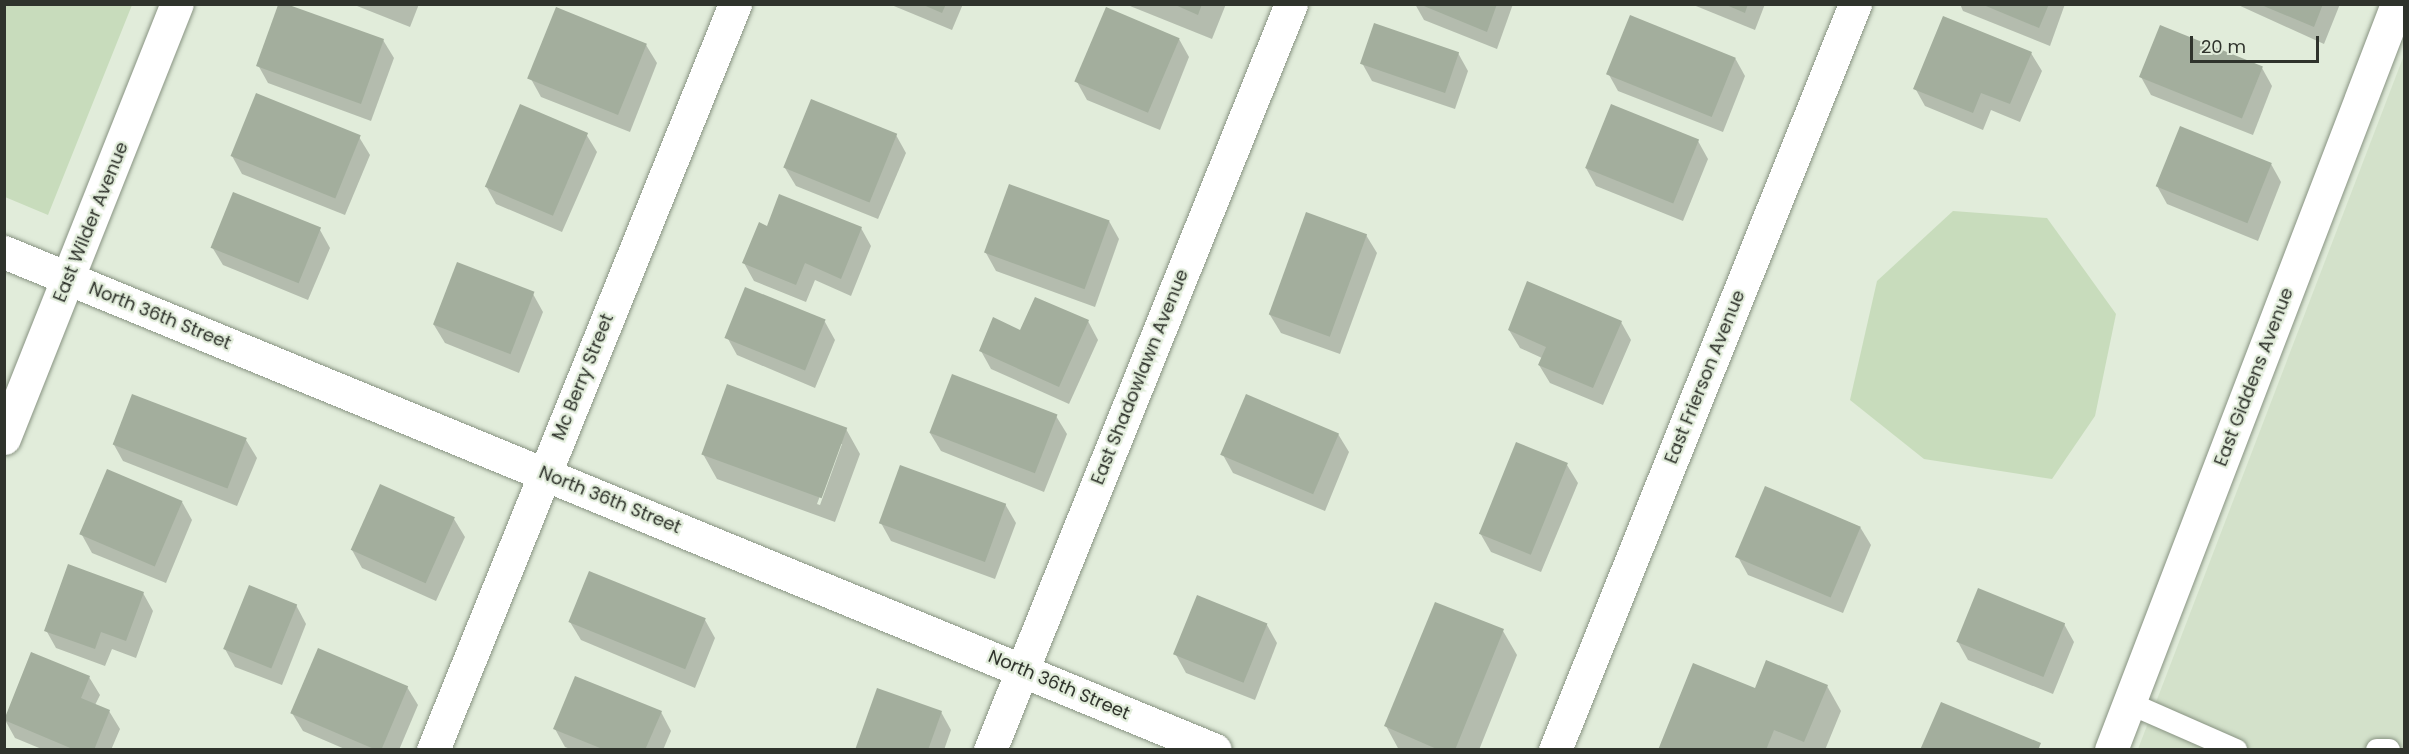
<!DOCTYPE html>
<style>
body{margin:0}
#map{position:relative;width:2409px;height:754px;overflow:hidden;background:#e1ecda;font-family:Poppins,sans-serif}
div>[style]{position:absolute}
.built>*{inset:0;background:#d3e1ca}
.green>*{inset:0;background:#c8dcbc}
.shadow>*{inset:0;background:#0003}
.building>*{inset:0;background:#a3ae9d;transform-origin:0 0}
.roads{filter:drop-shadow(0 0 2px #889382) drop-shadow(0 0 2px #889382)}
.lane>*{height:22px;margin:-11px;padding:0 11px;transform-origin:11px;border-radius:11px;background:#fff}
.street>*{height:33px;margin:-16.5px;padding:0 16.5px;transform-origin:16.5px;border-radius:16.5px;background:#fff}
span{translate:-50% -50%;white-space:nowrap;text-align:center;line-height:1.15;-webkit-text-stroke:4.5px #e1ecda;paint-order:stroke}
.street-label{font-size:18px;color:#2f332c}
.frame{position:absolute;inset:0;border:6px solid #2f332c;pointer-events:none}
.scale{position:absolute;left:2190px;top:36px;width:129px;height:27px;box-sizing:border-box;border:3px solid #2f332c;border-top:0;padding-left:8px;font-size:18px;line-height:21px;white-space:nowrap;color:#2f332c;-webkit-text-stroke:4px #e1ecda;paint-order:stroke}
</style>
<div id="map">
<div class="built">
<i style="clip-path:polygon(2404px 55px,2404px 749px,2138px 749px)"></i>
</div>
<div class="green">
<i style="clip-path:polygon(4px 5px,132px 5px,48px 215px,5px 197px)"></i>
<i style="clip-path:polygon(1953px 211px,2047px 218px,2116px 314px,2095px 416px,2052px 479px,1924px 459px,1850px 400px,1877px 281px)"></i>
</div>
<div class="shadow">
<i style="clip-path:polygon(280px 4px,383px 40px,394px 58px,371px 121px,268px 83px,258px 65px)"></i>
<i style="clip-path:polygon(352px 4px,419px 4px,410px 27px)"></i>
<i style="clip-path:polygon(889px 4px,963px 4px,952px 30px)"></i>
<i style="clip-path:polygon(1125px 4px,1226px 4px,1212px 39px)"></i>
<i style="clip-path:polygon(1415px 4px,1513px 4px,1497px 49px,1424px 20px)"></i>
<i style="clip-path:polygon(1691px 4px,1765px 4px,1755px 30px)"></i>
<i style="clip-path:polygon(1960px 4px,2065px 4px,2050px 46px,1963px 11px)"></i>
<i style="clip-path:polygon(2236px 4px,2340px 4px,2324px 44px)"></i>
<i style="clip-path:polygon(1179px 39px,1189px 57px,1160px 130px,1087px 100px,1077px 82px)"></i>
<i style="clip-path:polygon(646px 45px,657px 63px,630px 132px,541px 97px,531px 79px)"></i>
<i style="clip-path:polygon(1458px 53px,1468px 71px,1455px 109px,1372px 81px,1362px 63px)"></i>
<i style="clip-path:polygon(2031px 53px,2042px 71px,2020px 122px,1991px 110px,1983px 130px,1925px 106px,1915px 88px)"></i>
<i style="clip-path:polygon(1735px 58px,1745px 76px,1723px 132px,1618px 91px,1608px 73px)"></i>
<i style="clip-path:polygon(2262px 68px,2272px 86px,2253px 135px,2151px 95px,2141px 77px)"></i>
<i style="clip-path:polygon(586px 134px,597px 152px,562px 232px,496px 204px,486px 186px)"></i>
<i style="clip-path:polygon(896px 135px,906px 153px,878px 219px,796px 186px,785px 168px)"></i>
<i style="clip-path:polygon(359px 137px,370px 155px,345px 215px,242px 174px,232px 156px)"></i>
<i style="clip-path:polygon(1698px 141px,1708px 159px,1683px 221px,1596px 186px,1586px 168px)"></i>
<i style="clip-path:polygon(2271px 164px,2281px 182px,2258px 241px,2167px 204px,2157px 186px)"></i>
<i style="clip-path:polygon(1109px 221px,1119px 239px,1095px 307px,996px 271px,986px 253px)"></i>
<i style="clip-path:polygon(768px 227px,861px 228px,871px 246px,851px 296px,815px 280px,806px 302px,754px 281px,744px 263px)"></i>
<i style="clip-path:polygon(320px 230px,330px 248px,308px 300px,223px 265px,212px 247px)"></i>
<i style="clip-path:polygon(1366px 235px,1377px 253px,1340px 354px,1281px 333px,1270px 315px)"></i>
<i style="clip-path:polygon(533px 294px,543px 312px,519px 373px,445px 343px,434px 325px)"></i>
<i style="clip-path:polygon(1088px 321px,1098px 340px,1069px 404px,991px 369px,981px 351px,1021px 332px)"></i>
<i style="clip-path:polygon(825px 322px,835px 340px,815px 388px,737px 355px,727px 337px)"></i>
<i style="clip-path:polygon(1621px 322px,1631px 340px,1603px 405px,1550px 383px,1539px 365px,1542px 358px,1520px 348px,1509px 330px)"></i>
<i style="clip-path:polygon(1056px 416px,1067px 434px,1044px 492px,941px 451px,930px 433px)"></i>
<i style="clip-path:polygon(evenodd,846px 429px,860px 454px,835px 522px,717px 479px,703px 454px,846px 429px,839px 444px,842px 444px,820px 505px,817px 504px,839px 444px)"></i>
<i style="clip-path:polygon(1338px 434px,1349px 452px,1325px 511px,1233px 473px,1223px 455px)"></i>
<i style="clip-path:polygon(246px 440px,257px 458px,237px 506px,123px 461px,113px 443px)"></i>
<i style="clip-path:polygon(1567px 465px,1578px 483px,1541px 572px,1491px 552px,1480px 533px)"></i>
<i style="clip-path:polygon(381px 486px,454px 519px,465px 537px,436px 601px,362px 568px,352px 550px)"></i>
<i style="clip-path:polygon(1766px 488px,1860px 527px,1871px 545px,1843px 613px,1748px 575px,1738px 557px)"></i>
<i style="clip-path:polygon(182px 502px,192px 520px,166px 583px,92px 553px,82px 535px)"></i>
<i style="clip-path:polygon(1005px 504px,1016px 523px,995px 579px,891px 541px,881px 523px)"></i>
<i style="clip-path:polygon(143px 593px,153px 611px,136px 658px,112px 649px,105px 666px,56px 648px,46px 630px)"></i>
<i style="clip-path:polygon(296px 605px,306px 624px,282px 685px,235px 667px,225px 649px)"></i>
<i style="clip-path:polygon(705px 620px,715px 638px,695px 688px,581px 640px,570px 622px)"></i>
<i style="clip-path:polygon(2064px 624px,2074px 642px,2053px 694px,1968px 660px,1958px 642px)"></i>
<i style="clip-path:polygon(1267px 625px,1277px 643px,1255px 700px,1186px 673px,1176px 655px)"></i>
<i style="clip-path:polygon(1503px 631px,1517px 655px,1479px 750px,1399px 750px,1386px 726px)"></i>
<i style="clip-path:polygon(89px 677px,100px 695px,95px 705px,109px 711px,120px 729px,111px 750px,44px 750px,15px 738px,5px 720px)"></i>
<i style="clip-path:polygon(1827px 686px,1841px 711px,1825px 750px,1660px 750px,1756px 690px)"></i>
<i style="clip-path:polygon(407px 687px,418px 705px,399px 750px,347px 750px,303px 731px,292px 713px)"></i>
<i style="clip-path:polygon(661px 712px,671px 731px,663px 750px,573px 750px,565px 747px,555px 729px)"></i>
<i style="clip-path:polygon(941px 712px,951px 730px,944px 750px,856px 750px)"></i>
</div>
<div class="building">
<i style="clip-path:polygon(921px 4px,946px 4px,942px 13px)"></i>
<i style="clip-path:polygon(1173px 4px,1202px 4px,1198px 15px)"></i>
<i style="clip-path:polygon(1419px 4px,1497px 4px,1487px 32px)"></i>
<i style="clip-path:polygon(1724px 4px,1748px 4px,1745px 13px)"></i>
<i style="clip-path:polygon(1981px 4px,2049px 4px,2039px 28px)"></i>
<i style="clip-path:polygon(2259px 4px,2323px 4px,2314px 27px)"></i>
<i style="clip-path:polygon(278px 5px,289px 5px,384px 39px,361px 104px,256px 66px)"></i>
<i style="left:556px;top:7px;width:98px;height:77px;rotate:22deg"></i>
<i style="left:1106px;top:7px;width:80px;height:81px;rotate:23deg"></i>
<i style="left:1630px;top:15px;width:114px;height:64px;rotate:22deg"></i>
<i style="clip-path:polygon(1943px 16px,2032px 52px,2010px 104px,1981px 93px,1973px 113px,1913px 89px)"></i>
<i style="left:1374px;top:23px;width:90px;height:43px;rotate:19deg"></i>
<i style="left:2160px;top:25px;width:111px;height:56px;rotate:22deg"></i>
<i style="left:256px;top:93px;width:113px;height:68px;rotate:22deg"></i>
<i style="left:811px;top:99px;width:93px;height:74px;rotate:22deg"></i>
<i style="left:520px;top:104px;width:74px;height:90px;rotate:23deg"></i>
<i style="left:1611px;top:104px;width:95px;height:69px;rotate:22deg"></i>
<i style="left:2180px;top:126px;width:99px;height:65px;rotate:22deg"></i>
<i style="left:1009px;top:184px;width:107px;height:73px;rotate:20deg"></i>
<i style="left:233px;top:192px;width:95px;height:60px;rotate:22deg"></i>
<i style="clip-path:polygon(779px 194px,862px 227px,841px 279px,805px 263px,796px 285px,742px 263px,759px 222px,767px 226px)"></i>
<i style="left:1306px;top:212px;width:65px;height:109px;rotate:20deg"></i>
<i style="left:457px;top:262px;width:83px;height:67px;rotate:21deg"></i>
<i style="clip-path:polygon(1527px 281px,1622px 321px,1593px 388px,1538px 365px,1546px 347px,1508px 330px)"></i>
<i style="left:745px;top:287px;width:87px;height:55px;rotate:22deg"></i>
<i style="clip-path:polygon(1035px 297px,1089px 320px,1059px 387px,979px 351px,993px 317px,1020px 330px)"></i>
<i style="left:952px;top:374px;width:113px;height:63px;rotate:21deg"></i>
<i style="left:727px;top:384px;width:128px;height:75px;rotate:20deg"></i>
<i style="left:132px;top:394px;width:123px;height:54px;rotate:21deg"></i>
<i style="left:1246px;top:394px;width:101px;height:66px;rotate:23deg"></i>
<i style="left:1516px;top:442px;width:56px;height:99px;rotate:22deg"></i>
<i style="left:900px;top:465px;width:113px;height:62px;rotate:20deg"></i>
<i style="left:107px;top:469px;width:82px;height:71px;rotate:23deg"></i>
<i style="left:380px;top:484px;width:82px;height:72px;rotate:24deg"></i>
<i style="left:1765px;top:486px;width:104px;height:77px;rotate:23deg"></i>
<i style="clip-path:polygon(68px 564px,144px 592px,126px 641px,101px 632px,95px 649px,44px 631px)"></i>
<i style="left:589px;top:571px;width:126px;height:55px;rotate:22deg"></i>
<i style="left:249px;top:585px;width:52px;height:69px;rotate:22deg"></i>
<i style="left:1978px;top:588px;width:94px;height:58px;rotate:22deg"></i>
<i style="left:1197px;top:595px;width:76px;height:64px;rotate:22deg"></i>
<i style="clip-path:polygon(1435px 602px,1504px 629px,1455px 750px,1439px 750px,1384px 726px)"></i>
<i style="left:318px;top:648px;width:98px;height:71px;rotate:23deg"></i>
<i style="clip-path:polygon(31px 652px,90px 676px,81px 698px,110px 710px,94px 750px,75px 750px,4px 720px)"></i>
<i style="clip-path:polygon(1766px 660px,1828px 685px,1804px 742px,1774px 730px,1766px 750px,1658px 750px,1693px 663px,1755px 688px)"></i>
<i style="clip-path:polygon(575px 676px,662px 711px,645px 750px,605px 750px,553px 729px)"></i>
<i style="clip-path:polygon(877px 688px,942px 711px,928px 750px,855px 750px)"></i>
<i style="clip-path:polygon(1941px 702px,2041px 743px,2038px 750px,1920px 750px)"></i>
</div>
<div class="roads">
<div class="lane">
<i style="left:2129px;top:703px;width:117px;rotate:23.7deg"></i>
<i style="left:2377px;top:750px;width:12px"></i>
</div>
<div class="street">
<i style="left:4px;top:252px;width:1309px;rotate:22.35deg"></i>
<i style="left:4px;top:438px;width:467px;rotate:-68.3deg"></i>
<i style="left:433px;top:750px;width:805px;rotate:-67.96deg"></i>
<i style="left:990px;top:750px;width:804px;rotate:-68.03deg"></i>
<i style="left:1555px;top:750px;width:804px;rotate:-68.09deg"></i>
<i style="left:2111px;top:750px;width:799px;rotate:-69.02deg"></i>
</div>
</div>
<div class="street-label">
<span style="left:91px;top:222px;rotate:-68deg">East Wilder Avenue</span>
<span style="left:160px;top:316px;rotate:22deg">North 36th Street</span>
<span style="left:583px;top:377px;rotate:-68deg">Mc Berry Street</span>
<span style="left:1140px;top:377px;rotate:-68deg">East Shadowlawn Avenue</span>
<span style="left:1705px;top:377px;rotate:-68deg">East Frierson Avenue</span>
<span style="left:2254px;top:377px;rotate:-69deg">East Giddens Avenue</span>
<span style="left:610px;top:500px;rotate:22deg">North 36th Street</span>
<span style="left:1059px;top:685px;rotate:23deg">North 36th Street</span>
</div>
<div class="frame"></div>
<div class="scale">20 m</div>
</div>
